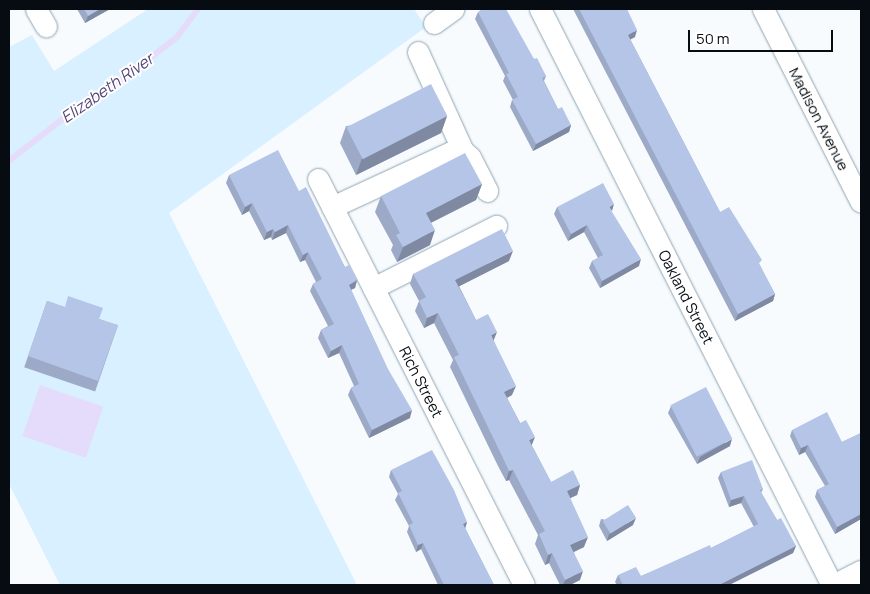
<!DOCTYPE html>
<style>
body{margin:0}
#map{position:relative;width:870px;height:594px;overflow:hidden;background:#f7fbfe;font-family:Manrope,sans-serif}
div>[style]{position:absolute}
.green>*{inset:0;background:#d8f0ff}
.water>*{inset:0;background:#e4dcfa;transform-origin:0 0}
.stream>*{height:5.5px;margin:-2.75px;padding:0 2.75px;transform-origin:2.75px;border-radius:2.75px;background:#e4dcfa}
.roads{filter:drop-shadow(0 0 1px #90a5b2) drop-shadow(0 0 1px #90a5b2)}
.minor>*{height:21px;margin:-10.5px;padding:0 10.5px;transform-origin:10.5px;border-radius:10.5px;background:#fff}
.wall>*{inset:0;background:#9ca9c7;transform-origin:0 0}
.shaded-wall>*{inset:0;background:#7f8aa2}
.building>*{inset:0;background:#b5c5e7;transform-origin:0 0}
span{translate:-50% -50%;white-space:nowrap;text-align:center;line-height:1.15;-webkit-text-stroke:4px #fff;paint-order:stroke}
.street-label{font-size:15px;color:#060c11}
.water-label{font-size:16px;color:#554577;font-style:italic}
.frame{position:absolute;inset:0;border:10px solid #060c11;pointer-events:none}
.scale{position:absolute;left:688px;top:30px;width:145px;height:22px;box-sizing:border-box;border:2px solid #060c11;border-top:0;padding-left:6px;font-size:15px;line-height:18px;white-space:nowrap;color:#060c11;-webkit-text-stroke:4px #fff;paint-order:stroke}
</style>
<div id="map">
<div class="green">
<i style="clip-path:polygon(148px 9px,414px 9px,426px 27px,169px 213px,357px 585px,60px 585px,9px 484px,9px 47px,32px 35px,54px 71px)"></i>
</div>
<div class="water">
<i style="left:40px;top:385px;width:67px;height:54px;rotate:19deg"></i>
</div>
<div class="stream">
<i style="left:9px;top:161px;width:76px;rotate:-38.1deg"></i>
<i style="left:69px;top:114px;width:73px;rotate:-33.3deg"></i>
<i style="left:130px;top:74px;width:60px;rotate:-38.2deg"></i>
<i style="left:177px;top:37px;width:35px;rotate:-53deg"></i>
</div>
<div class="roads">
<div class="minor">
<i style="left:36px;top:9px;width:20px;rotate:60deg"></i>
<i style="left:540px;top:9px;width:646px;rotate:63.12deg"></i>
<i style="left:763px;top:9px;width:216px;rotate:63.1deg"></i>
<i style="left:434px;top:23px;width:24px;rotate:-36deg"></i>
<i style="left:418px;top:52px;width:109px;rotate:65.6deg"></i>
<i style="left:318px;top:179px;width:455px;rotate:63.1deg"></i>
<i style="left:332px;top:207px;width:133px;rotate:-24.8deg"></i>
<i style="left:453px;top:151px;width:10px"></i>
<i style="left:463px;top:151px;width:9px;rotate:41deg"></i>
<i style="left:470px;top:157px;width:38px;rotate:63deg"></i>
<i style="left:373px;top:288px;width:138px;rotate:-26.8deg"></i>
<i style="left:833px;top:585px;width:31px;rotate:-27deg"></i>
</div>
</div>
<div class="wall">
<i style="clip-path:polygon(77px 9px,110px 9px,85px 23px)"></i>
<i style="clip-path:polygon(573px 9px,627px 9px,635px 37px,630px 39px,720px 212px,760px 266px,775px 294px,773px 301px,735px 321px)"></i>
<i style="clip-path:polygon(478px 12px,534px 59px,546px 76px,544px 81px,558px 109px,571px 125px,569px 132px,533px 151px,510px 107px,512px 100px,513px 100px,503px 81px,505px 76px,475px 19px)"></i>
<i style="clip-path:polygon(447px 116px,441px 133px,356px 175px,340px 143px,346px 126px)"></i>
<i style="clip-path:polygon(229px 175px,299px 191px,345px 267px,357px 280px,355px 288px,351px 290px,410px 418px,369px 438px,348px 395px,351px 388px,354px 386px,339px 353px,328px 358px,318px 338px,321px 330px,328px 326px,310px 291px,313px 284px,316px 282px,305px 260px,300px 262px,286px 233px,272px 240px,271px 237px,264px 240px,249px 211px,242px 215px,226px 183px)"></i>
<i style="clip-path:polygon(482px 184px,476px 200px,431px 223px,430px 245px,397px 262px,391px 250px,393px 245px,375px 212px,381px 196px)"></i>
<i style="clip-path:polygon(557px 207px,611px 211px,639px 266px,600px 288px,589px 268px,592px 261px,598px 258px,584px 232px,568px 241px,554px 214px)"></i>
<i style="clip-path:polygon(509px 261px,459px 286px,476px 320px,494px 341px,512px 395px,507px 398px,551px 482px,580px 485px,577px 495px,570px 498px,584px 547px,574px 552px,580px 580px,570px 585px,560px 585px,549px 563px,545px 565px,535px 544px,538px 535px,509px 480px,506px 481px,498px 466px,450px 367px,453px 360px,434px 323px,424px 328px,415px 311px,419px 301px,410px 284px,413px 274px)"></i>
<i style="left:47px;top:301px;width:75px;height:70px;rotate:19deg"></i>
<i style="clip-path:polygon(671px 406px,730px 446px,697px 464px,668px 413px)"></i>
<i style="clip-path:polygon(792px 430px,842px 442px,861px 433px,861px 519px,835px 534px,815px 497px,817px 490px,825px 486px,805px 452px,799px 455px,790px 436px)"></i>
<i style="clip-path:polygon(391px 470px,467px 522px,465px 528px,494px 585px,438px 585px,421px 549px,416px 552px,407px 532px,409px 526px,395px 500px,398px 494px,389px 477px)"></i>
<i style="clip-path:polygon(721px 472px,763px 489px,761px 493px,777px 520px,796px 546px,793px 553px,729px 585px,617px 585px,615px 582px,618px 575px,641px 576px,711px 548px,754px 527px,741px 503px,729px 507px,718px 478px)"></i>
<i style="clip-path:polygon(601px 519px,633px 525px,607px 541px,599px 526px)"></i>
</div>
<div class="shaded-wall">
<i style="clip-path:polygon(100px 9px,110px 9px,85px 23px,88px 16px)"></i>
<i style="clip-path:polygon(637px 30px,635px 37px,626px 42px,628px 35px)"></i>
<i style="clip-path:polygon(447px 116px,441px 133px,356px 175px,362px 158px)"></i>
<i style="clip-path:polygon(571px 125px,569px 132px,533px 151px,536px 144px)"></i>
<i style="clip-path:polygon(482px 184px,476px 200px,420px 228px,426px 213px)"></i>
<i style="clip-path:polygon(252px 203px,249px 211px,242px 215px,245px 207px)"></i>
<i style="clip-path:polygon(614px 204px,612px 211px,609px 207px)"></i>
<i style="clip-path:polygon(288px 225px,286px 233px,272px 240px,275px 232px)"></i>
<i style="clip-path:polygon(587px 225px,584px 232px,568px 241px,571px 234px)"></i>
<i style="clip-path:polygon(273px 229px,271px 237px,264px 240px,267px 232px)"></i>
<i style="clip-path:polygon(435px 230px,430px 245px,397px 262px,403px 247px)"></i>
<i style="clip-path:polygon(513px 251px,509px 261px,452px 290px,455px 280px)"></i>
<i style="clip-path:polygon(308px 252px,305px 260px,300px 262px,303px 255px)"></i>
<i style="clip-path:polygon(641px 259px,639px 266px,600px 288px,602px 281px)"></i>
<i style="clip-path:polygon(357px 280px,355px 288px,346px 292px,349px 285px)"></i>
<i style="clip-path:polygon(775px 294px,773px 301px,735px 321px,738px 314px)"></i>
<i style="clip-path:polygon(438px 313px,434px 323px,424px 328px,427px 318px)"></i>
<i style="clip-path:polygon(497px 332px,493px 342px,491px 335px)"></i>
<i style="clip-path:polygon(342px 345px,339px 353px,328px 358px,331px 351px)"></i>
<i style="clip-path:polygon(516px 386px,512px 395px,501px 401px,504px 392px)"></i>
<i style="clip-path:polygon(412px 410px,410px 418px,369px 438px,372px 430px)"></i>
<i style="clip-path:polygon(535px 437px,531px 447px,529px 440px)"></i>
<i style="clip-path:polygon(732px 439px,730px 446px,697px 464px,700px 457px)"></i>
<i style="clip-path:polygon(808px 445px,805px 452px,799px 455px,801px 448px)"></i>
<i style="clip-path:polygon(513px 470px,509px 480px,506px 481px,509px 471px)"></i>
<i style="clip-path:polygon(580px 485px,577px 495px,564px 501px,567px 491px)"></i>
<i style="clip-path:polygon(744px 496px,741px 503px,729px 507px,731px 500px)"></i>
<i style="clip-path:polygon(861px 514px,861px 519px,835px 534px,837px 527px)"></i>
<i style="clip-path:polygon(636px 518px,633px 525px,607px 541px,609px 534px)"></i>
<i style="clip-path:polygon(467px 522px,465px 529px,463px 524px)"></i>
<i style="clip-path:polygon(588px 537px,584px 547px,567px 555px,570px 545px)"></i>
<i style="clip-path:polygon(423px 543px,421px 549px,416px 552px,418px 545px)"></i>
<i style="clip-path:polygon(796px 546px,793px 553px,729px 585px,719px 585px)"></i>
<i style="clip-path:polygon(552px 553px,549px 563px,545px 565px,548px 555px)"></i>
<i style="clip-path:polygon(583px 571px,580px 580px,570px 585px,563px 585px,565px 580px)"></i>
</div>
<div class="building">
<i style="clip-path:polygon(84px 9px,100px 9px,88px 16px)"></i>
<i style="clip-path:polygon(482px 9px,506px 9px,534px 59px,537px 58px,546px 76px,542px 78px,558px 109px,562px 107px,571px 125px,536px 144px,512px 100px,518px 97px,506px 74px,509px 73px,478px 12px)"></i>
<i style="clip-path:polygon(579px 9px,627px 9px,637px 30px,628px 35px,720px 212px,729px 207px,762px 260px,759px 263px,775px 294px,738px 314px)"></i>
<i style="left:431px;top:84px;width:36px;height:95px;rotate:63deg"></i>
<i style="clip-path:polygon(278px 150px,299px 191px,306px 187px,345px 267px,349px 265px,357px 280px,349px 285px,388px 369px,412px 410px,372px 430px,351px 388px,359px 384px,342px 345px,331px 351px,321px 330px,334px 324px,313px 284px,322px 279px,308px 252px,303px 255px,288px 225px,275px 232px,273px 229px,267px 232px,252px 203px,245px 207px,229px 175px)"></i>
<i style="clip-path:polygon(465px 153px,482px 184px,426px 213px,435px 230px,403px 247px,396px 235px,400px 233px,381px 196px)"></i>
<i style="clip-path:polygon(603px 183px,614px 204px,609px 207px,641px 259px,602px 281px,592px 261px,603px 255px,587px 225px,571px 234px,557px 207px)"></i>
<i style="clip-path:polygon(502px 229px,513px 251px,455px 280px,476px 320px,488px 314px,497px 332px,491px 335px,516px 386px,504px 392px,520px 423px,526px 420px,535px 437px,529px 440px,551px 482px,573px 470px,580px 485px,567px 491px,588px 537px,570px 545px,583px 571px,565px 580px,552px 553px,548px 555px,539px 534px,545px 531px,513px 470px,509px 471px,502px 456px,454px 357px,459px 355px,438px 313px,427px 318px,419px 301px,426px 297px,413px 274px)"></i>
<i style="clip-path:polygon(68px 296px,103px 308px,99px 319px,118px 325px,98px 381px,28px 356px,47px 301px,65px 307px)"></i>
<i style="left:706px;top:387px;width:58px;height:40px;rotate:63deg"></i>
<i style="clip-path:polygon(827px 412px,842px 442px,861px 433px,861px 514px,837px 527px,817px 490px,829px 484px,808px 445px,801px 448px,792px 430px)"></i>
<i style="clip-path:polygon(432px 450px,454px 490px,467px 522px,463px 524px,494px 585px,444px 585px,423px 543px,418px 545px,409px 525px,413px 523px,398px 493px,402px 491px,391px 470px)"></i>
<i style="clip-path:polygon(752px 460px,763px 489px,760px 490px,777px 520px,781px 518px,796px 546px,719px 585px,623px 585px,618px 575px,636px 567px,641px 576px,710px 545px,711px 548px,758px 524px,744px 496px,731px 500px,721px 472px)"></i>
<i style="left:628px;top:505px;width:15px;height:30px;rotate:58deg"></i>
</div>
<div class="street-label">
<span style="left:819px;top:119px;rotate:63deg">Madison Avenue</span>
<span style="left:686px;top:297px;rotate:63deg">Oakland Street</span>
<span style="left:421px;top:382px;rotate:63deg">Rich Street</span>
</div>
<div class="water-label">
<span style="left:107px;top:88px;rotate:-35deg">Elizabeth River</span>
</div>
<div class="frame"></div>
<div class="scale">50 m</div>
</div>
